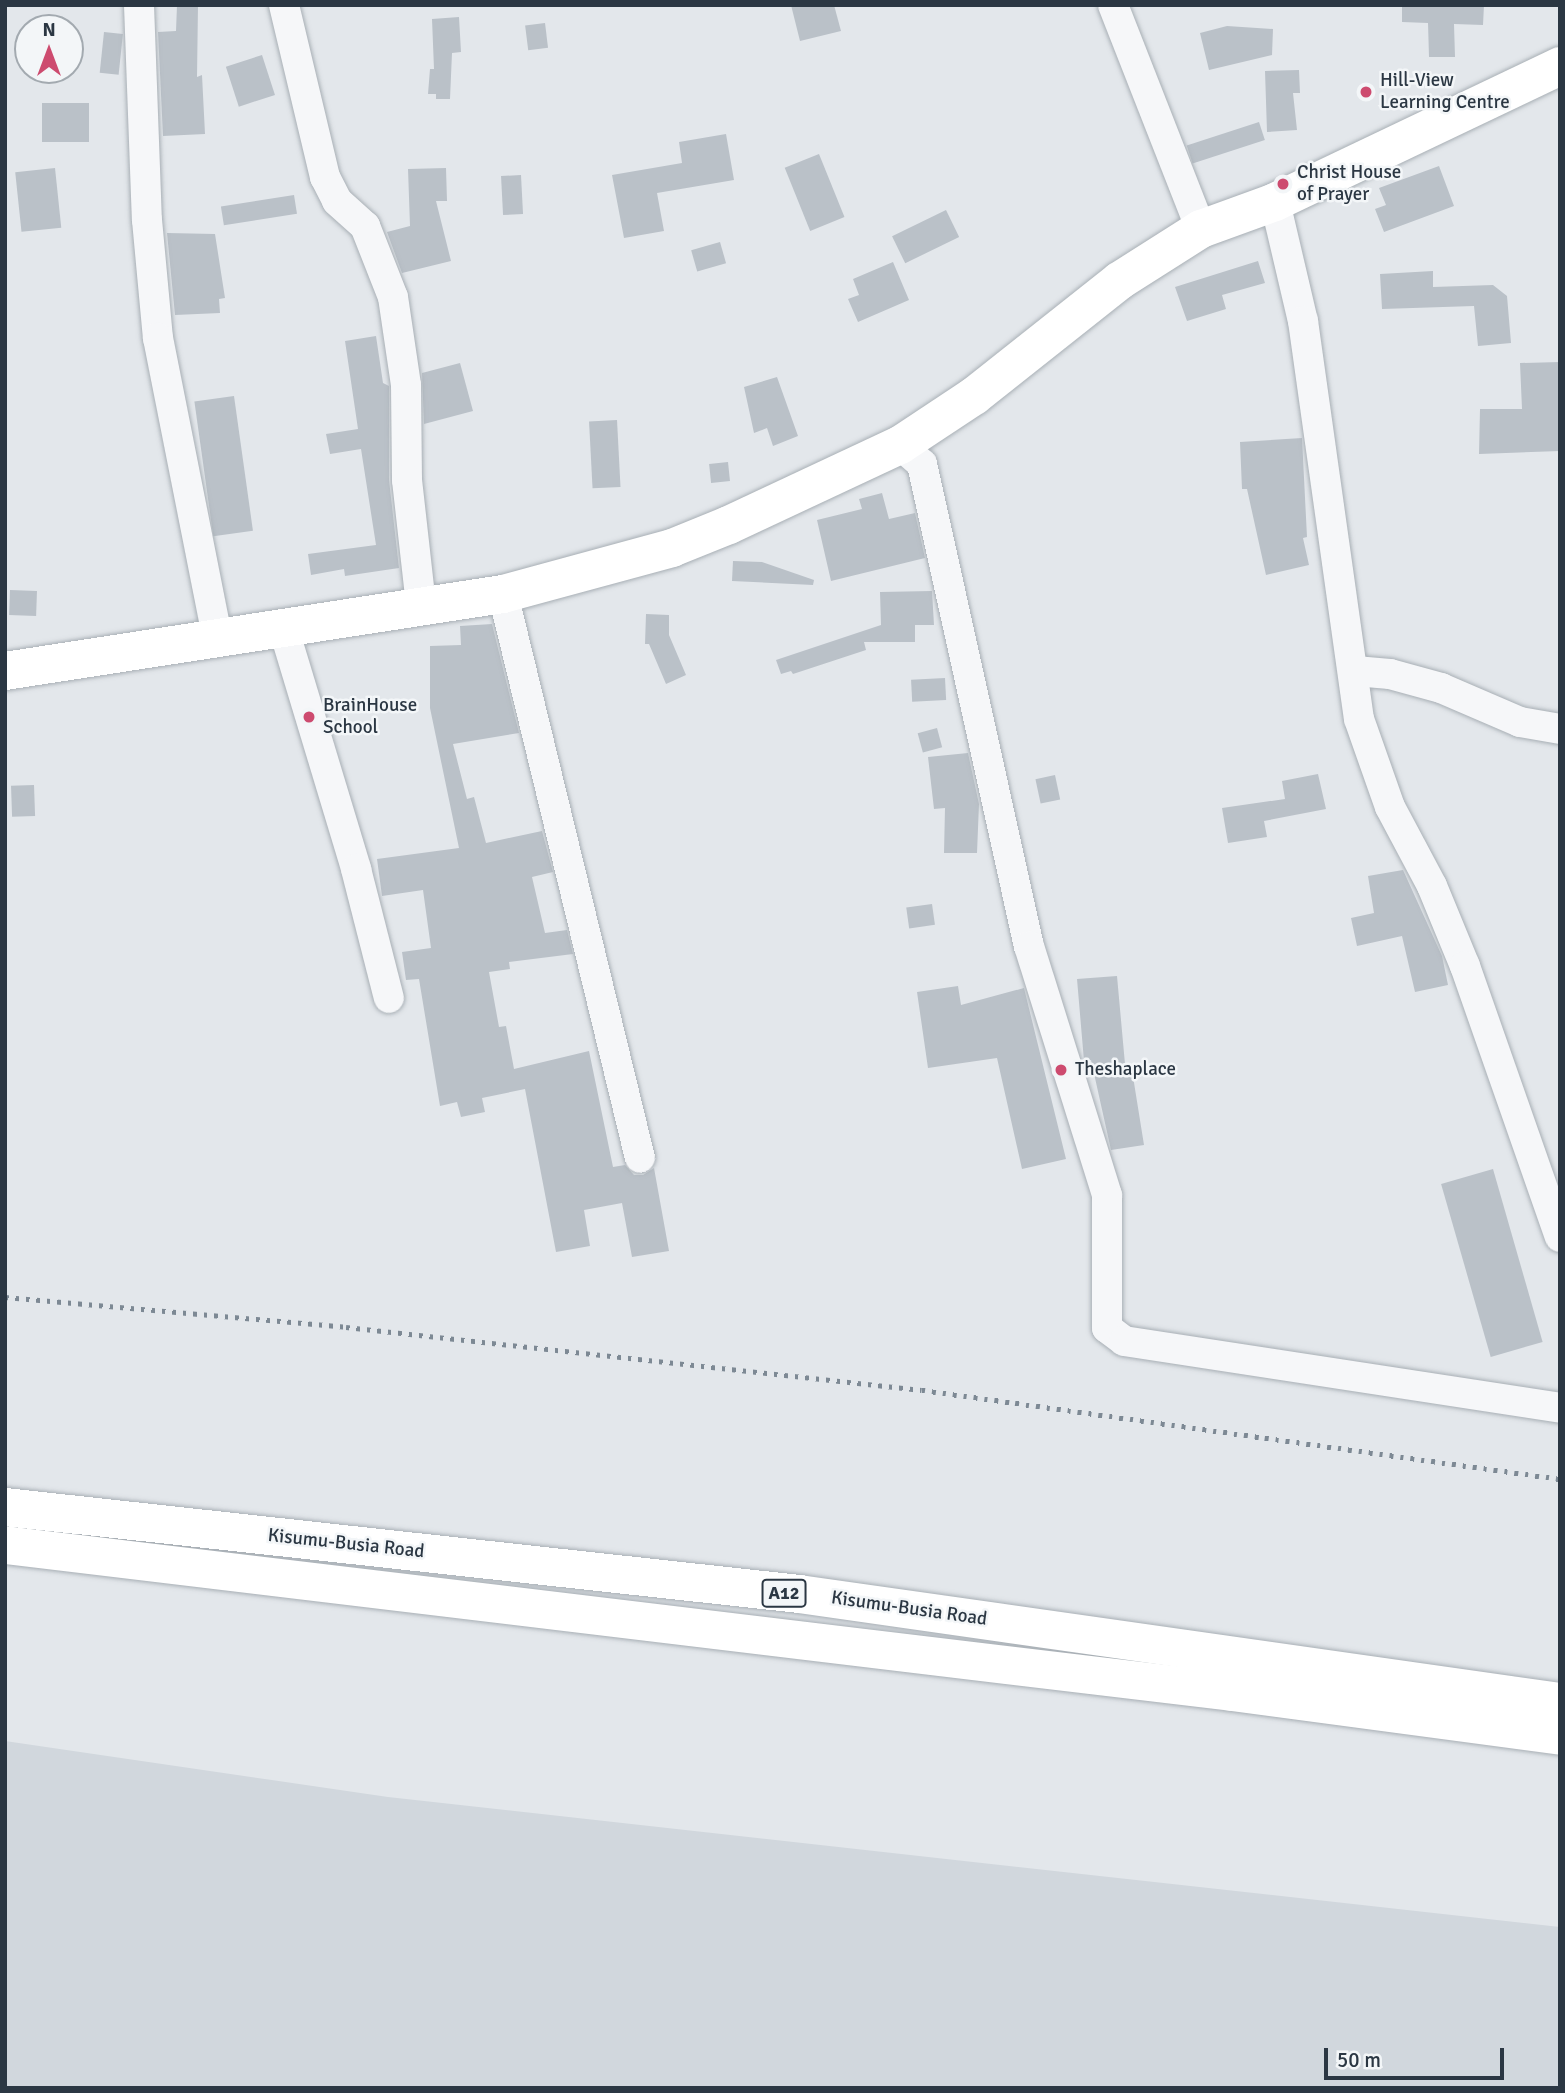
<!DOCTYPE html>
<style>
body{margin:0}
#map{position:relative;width:1565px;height:2093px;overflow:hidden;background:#e3e7eb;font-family:Signika,sans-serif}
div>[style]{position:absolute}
.built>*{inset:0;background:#d1d7dd}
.building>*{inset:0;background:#bac1c8;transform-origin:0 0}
.roads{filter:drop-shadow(0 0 2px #a8afb5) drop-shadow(0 0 2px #a8afb5)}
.street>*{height:30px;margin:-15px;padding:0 15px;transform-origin:15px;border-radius:15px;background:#f6f7f9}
.secondary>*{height:38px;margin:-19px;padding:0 19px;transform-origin:19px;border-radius:19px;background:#fff}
.highway>*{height:38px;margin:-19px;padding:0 19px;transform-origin:19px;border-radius:19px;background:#fff}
.rail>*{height:5px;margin-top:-2.5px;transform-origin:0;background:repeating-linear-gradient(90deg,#7d8994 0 3.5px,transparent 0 10.5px)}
.dots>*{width:19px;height:19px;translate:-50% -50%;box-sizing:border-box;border:4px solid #f3f6f8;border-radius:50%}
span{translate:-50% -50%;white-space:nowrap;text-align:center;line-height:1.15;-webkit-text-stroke:5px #f3f6f8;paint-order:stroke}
.shield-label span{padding:2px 5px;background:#f3f6f8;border:2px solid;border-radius:5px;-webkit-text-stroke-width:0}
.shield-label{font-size:18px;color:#2b3743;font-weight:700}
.poi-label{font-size:19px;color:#2b3743}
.left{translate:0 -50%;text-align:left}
.street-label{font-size:19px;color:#2b3743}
.frame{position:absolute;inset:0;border:7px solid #2b3743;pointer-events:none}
.north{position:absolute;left:14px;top:14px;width:70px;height:70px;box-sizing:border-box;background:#f3f6f8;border:2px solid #a3aab0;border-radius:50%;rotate:0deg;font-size:19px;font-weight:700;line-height:28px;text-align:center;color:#2b3743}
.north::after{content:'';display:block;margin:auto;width:24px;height:32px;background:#cd4b6f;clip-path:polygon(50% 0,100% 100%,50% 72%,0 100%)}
.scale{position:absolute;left:1324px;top:2048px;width:180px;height:32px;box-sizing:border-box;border:4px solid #2b3743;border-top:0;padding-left:9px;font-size:21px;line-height:24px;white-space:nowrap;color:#2b3743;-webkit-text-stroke:5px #f3f6f8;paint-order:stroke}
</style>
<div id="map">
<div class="built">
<i style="clip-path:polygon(5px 1741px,388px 1797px,1560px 1927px,1560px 2088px,5px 2088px)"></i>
</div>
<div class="building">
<i style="clip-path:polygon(177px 5px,198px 5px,197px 77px,202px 75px,205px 134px,163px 136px,158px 32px,176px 31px)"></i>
<i style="clip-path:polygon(791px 5px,834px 5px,841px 31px,800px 41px)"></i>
<i style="clip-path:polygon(1402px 5px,1484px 5px,1483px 25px,1454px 24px,1455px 57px,1429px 57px,1428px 23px,1402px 22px)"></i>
<i style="clip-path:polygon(459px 17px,461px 52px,452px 53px,450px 99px,436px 99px,436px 94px,428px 94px,430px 69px,434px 69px,432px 19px)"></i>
<i style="left:545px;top:23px;width:25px;height:20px;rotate:83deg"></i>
<i style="clip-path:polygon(1227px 26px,1273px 29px,1272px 55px,1209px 70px,1200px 33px)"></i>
<i style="left:104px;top:32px;width:19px;height:41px;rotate:6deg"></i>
<i style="left:262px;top:55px;width:42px;height:38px;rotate:72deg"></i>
<i style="clip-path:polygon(1299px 70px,1300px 93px,1293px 93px,1297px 130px,1267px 132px,1265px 71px)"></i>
<i style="left:89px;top:103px;width:39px;height:47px;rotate:90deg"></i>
<i style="left:1259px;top:122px;width:19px;height:76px;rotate:72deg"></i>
<i style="clip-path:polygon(726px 134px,734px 180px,657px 193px,664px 231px,624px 238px,612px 175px,682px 163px,679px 142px)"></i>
<i style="left:819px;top:154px;width:68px;height:37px;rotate:68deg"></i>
<i style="clip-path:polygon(1439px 166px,1454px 206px,1384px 232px,1375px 209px,1386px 205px,1379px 188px)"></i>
<i style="left:55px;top:168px;width:60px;height:40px;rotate:84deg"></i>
<i style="clip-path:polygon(446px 168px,447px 201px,436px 201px,451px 261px,402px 273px,387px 232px,410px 226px,408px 169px)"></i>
<i style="left:521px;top:175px;width:39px;height:20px;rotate:87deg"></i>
<i style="left:294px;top:195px;width:19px;height:74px;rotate:81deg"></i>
<i style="left:946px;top:210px;width:30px;height:60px;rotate:64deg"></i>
<i style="clip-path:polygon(167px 233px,215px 234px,225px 298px,219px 299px,220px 313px,175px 315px)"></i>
<i style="left:720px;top:242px;width:22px;height:30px;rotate:74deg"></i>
<i style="clip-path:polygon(1258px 261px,1265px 283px,1222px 295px,1226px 309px,1187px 321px,1175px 287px)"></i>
<i style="clip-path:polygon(893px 262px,909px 300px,858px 322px,848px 299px,859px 295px,853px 279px)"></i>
<i style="clip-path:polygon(1433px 271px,1433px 287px,1493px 285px,1507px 296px,1511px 343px,1478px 346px,1474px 306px,1382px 309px,1380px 274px)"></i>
<i style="clip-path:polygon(376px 336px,383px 383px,389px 386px,389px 480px,399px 568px,345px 576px,344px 569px,311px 575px,308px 554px,376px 545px,361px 449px,330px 454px,326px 434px,358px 429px,345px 341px)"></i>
<i style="clip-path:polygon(1560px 362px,1560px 451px,1479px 454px,1480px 409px,1522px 409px,1520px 363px)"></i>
<i style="clip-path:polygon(460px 363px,473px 411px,424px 424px,422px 373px)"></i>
<i style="clip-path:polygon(777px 377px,798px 436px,773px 446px,767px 428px,754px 433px,744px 387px)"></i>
<i style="left:234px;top:396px;width:136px;height:40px;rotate:82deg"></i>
<i style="left:617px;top:420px;width:67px;height:28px;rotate:87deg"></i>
<i style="clip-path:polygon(1302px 438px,1307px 537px,1303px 538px,1309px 565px,1266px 575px,1247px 489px,1242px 489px,1240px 442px)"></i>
<i style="left:728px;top:462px;width:19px;height:19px;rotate:84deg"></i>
<i style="clip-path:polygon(882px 493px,889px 519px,915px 513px,925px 558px,831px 581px,817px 520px,862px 509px,859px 499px)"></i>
<i style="clip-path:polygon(733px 561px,762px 562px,814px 580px,813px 585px,732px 581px)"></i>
<i style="left:10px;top:590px;width:27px;height:25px;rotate:2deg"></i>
<i style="clip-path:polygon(932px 591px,934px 625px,915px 625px,915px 642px,864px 642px,866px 650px,793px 674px,791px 671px,781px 674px,776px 660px,881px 625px,880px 592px)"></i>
<i style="clip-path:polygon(646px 614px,669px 615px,669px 635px,686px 675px,666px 684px,649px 644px,645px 644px)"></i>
<i style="clip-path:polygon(492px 624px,519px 733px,453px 744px,467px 799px,474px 797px,486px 843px,542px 831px,553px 872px,532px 877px,545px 933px,567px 930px,573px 954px,509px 962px,510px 969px,489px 972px,499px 1027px,506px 1026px,514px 1069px,589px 1051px,613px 1167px,625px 1165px,634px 1175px,643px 1175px,654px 1168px,669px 1251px,632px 1257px,622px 1203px,584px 1210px,590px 1246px,556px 1252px,525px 1089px,482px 1098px,485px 1112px,461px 1117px,457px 1102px,440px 1106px,419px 979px,406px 980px,402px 952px,431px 948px,423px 890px,382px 896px,377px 859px,459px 848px,430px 708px,430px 646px,461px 645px,460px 626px)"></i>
<i style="left:945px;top:678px;width:22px;height:34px;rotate:87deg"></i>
<i style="left:937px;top:728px;width:20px;height:20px;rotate:75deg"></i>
<i style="clip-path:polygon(968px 753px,979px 804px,977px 853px,944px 853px,945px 808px,934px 809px,928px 757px)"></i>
<i style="clip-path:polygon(1318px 774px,1326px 809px,1264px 821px,1267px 837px,1228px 843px,1222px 808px,1285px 799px,1282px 781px)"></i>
<i style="left:1055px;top:775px;width:25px;height:20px;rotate:78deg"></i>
<i style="left:34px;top:785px;width:31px;height:23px;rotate:88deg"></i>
<i style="clip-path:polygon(1403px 870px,1442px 956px,1448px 985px,1415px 992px,1402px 936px,1357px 946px,1351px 918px,1374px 913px,1368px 876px)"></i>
<i style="left:932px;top:904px;width:21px;height:26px;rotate:82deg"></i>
<i style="clip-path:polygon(1117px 976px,1125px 1064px,1131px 1064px,1144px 1145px,1111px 1150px,1091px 1060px,1084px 1061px,1077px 979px)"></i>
<i style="clip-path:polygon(958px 986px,961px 1005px,1024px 988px,1066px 1159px,1022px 1169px,997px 1058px,928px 1068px,917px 992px)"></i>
<i style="left:1493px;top:1169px;width:180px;height:54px;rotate:74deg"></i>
</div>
<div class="roads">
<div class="street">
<i style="left:139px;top:5px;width:215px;rotate:87.9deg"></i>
<i style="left:147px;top:220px;width:119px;rotate:84.7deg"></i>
<i style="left:158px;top:338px;width:303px;rotate:78.8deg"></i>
<i style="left:284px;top:5px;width:177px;rotate:76.6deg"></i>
<i style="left:325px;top:177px;width:27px;rotate:63deg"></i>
<i style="left:337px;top:201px;width:38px;rotate:42deg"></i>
<i style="left:365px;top:226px;width:76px;rotate:68.5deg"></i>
<i style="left:393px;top:297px;width:89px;rotate:81.6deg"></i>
<i style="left:406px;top:385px;width:95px;rotate:89.4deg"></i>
<i style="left:407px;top:480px;width:126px;rotate:83.6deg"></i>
<i style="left:1113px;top:5px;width:241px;rotate:68.6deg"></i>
<i style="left:1275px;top:202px;width:122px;rotate:76.8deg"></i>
<i style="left:1303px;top:321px;width:402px;rotate:82deg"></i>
<i style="left:1359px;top:719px;width:93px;rotate:70.6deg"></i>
<i style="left:1390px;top:807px;width:89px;rotate:62deg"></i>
<i style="left:1432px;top:886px;width:87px;rotate:67.6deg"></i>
<i style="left:1465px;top:966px;width:287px;rotate:70.7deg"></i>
<i style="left:900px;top:445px;width:29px;rotate:41deg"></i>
<i style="left:922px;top:464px;width:494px;rotate:77.5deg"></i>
<i style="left:1029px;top:946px;width:261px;rotate:72.6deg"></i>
<i style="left:1107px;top:1195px;width:133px;rotate:90deg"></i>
<i style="left:1107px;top:1328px;width:21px;rotate:37deg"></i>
<i style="left:1124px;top:1341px;width:441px;rotate:8.7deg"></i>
<i style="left:503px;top:594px;width:580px;rotate:76.35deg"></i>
<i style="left:284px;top:630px;width:250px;rotate:73.2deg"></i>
<i style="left:356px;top:869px;width:133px;rotate:75.7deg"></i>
<i style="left:1355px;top:671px;width:35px;rotate:5deg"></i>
<i style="left:1390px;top:674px;width:53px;rotate:15.4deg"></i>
<i style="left:1441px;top:688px;width:86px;rotate:23.3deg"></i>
<i style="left:1520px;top:722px;width:41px;rotate:9.9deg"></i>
</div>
<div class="secondary">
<i style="left:5px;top:671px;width:504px;rotate:-8.79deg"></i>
<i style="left:503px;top:594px;width:175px;rotate:-15.2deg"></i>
<i style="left:672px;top:548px;width:61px;rotate:-22deg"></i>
<i style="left:729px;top:525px;width:189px;rotate:-25.1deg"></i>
<i style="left:900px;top:445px;width:89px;rotate:-33.5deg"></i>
<i style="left:974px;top:396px;width:185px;rotate:-38.4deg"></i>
<i style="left:1119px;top:281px;width:97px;rotate:-32.4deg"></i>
<i style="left:1201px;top:229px;width:79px;rotate:-20deg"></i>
<i style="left:1275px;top:202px;width:316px;rotate:-25.5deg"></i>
</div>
<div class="highway">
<i style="left:5px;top:1507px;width:799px;rotate:6.25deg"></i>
<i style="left:799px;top:1594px;width:769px;rotate:8.08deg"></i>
<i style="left:5px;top:1545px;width:1236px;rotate:6.83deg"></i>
<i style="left:1232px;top:1692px;width:331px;rotate:7.6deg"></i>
</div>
</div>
<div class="rail">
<i style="left:5px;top:1297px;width:342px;rotate:5deg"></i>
<i style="left:346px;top:1327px;width:579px;rotate:6.24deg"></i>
<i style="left:922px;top:1390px;width:644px;rotate:7.94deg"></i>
</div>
<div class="dots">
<i style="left:1366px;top:92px;background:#cd4b6f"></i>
<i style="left:1283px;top:184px;background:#cd4b6f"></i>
<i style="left:309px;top:717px;background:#cd4b6f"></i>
<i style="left:1061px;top:1070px;background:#cd4b6f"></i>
</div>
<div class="shield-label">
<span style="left:784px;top:1593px">A12</span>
</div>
<div class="poi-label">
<span class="left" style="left:1380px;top:92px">Hill-View<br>Learning Centre</span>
<span class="left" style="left:1297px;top:184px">Christ House<br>of Prayer</span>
<span class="left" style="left:323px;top:717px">BrainHouse<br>School</span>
<span class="left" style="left:1075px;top:1070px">Theshaplace</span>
</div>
<div class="street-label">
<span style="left:346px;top:1544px;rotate:6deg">Kisumu-Busia Road</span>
<span style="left:909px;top:1609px;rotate:8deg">Kisumu-Busia Road</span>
</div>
<div class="frame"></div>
<div class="north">N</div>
<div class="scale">50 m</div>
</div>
